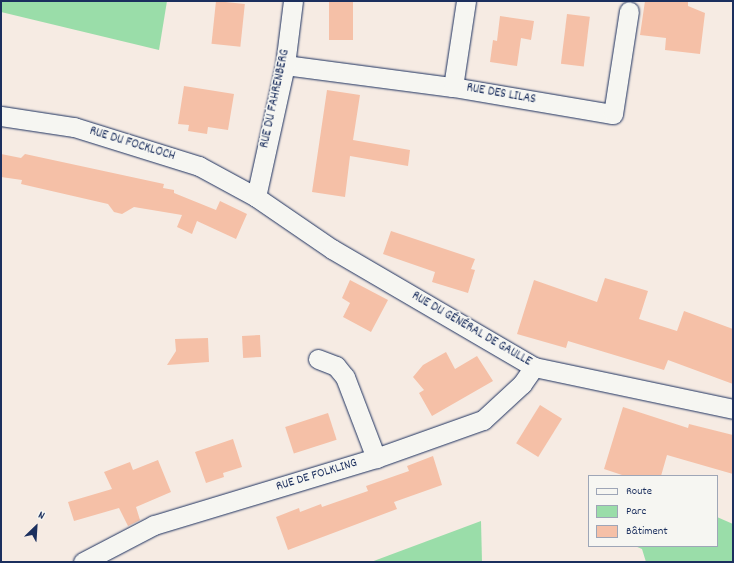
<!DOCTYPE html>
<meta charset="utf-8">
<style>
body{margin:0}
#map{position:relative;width:734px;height:563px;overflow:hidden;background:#f6ebe3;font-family:Dekko,sans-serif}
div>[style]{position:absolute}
.green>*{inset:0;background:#9adda9}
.building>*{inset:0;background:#f5c0a7;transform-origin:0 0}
.roads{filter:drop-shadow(0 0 1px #1b2f5e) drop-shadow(0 0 1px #1b2f5e)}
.street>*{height:19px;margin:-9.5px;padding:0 9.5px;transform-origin:9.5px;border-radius:9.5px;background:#f6f6f2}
span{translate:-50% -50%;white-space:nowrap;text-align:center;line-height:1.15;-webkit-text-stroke:3.5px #f6f6f2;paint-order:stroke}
.street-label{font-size:13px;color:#1b2f5e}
.frame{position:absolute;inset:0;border:2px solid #1b2f5e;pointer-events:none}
.legend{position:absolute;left:588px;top:475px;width:130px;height:72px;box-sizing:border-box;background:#f6f6f2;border:1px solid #9ea6b7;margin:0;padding:5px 7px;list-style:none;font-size:12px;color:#1b2f5e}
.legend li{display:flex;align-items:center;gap:8px;height:20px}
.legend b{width:20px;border:1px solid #9ea6b7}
.north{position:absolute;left:16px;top:507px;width:40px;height:40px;-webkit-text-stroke:3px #f6f6f2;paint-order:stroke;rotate:25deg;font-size:11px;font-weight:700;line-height:16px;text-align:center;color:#1b2f5e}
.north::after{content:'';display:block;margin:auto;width:14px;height:18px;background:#1b2f5e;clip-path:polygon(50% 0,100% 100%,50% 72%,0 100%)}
</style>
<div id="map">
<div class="green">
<i style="clip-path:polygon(1px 1px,167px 1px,159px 50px,1px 12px)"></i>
<i style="clip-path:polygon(717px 517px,733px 524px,733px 562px,646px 562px,642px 549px,635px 546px,717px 546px)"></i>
<i style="clip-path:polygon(481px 521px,482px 562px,371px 562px)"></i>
</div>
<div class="building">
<i style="left:216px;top:1px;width:29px;height:43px;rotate:6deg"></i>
<i style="left:329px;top:1px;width:24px;height:39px"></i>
<i style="clip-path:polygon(645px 1px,688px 1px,688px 6px,705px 13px,700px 54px,665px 50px,666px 38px,640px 35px)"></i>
<i style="left:567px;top:14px;width:23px;height:50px;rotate:7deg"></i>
<i style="clip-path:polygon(500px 16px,534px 21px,531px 40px,521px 38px,517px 66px,490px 62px,493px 40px,497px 41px)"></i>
<i style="clip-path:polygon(184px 86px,234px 94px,228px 130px,208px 127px,207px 134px,188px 131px,189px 125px,178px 124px)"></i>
<i style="clip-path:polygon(327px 90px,360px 95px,353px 140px,410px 150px,408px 166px,350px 156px,345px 197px,312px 192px)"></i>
<i style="clip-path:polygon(1px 154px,21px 158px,25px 154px,164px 184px,163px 188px,174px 190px,174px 193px,216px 210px,220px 201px,247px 214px,236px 239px,197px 221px,192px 234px,177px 227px,182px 215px,134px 207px,122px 214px,114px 212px,108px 204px,21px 184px,22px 180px,1px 177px)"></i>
<i style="clip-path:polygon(391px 231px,475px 259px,471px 269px,475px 270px,468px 293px,432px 282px,435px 272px,383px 254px)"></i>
<i style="clip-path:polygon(605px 278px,648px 291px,639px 319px,677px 331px,684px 311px,733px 329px,733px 384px,668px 360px,664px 370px,568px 341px,566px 348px,517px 334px,534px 280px,597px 302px)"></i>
<i style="clip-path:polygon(350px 280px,388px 300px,371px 332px,343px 317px,350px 303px,342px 298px)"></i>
<i style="left:260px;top:335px;width:22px;height:18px;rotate:87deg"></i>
<i style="clip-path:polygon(208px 338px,209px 362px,167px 365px,176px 351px,175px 339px)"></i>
<i style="clip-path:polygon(446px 352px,455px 369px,477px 356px,493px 381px,432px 416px,419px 393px,424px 390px,413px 377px,423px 365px)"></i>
<i style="left:540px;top:405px;width:26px;height:45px;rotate:32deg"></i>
<i style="clip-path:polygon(623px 407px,688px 428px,689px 424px,733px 435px,733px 474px,667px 455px,661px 476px,625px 476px,604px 469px)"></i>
<i style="left:328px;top:413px;width:28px;height:45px;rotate:72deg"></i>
<i style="clip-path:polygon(233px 439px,242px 467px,223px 473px,224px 477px,206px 483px,195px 452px)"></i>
<i style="clip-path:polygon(433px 456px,442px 485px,394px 502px,397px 509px,288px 550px,276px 517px,299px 508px,300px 512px,321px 504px,322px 507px,368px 491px,366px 486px,409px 471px,407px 466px)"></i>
<i style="clip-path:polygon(158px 460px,171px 492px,136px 507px,140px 520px,128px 526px,119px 508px,74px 521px,68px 502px,112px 489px,104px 472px,130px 462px,133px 470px)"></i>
</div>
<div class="roads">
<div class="street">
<i style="left:285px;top:65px;width:169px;rotate:7.5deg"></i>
<i style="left:453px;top:87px;width:162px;rotate:9.6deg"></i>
<i style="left:613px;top:114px;width:104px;rotate:-81.2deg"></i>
<i style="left:453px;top:87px;width:87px;rotate:-81.4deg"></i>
<i style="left:1px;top:116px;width:74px;rotate:8.6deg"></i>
<i style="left:74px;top:127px;width:131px;rotate:17.3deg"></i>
<i style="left:199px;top:166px;width:65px;rotate:28.5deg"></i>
<i style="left:256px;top:197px;width:92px;rotate:34.4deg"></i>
<i style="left:332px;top:249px;width:234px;rotate:30.3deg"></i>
<i style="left:534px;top:367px;width:203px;rotate:11.9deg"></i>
<i style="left:256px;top:197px;width:135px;rotate:-77.6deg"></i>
<i style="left:285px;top:65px;width:64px;rotate:-82.9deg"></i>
<i style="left:318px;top:359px;width:19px;rotate:21deg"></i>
<i style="left:336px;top:366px;width:14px;rotate:51deg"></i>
<i style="left:345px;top:377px;width:87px;rotate:69.1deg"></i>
<i style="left:83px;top:562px;width:80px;rotate:-27.5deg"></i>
<i style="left:154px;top:525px;width:232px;rotate:-16.8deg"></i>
<i style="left:376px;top:458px;width:114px;rotate:-19.6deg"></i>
<i style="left:483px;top:420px;width:53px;rotate:-42.7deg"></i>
<i style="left:522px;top:384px;width:21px;rotate:-55deg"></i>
</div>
</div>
<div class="street-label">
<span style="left:501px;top:95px;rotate:10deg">RUE DES LILAS</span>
<span style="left:276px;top:99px;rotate:-78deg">RUE DU FAHRENBERG</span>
<span style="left:132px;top:145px;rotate:17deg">RUE DU FOCKLOCH</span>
<span style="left:471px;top:330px;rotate:30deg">RUE DU GÉNÉRAL DE GAULLE</span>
<span style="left:317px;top:476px;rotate:-17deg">RUE DE FOLKLING</span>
</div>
<div class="frame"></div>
<ul class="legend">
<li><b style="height:5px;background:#f6f6f2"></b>Route</li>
<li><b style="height:11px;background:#9adda9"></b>Parc</li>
<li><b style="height:11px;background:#f5c0a7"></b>Bâtiment</li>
</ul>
<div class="north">N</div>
</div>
